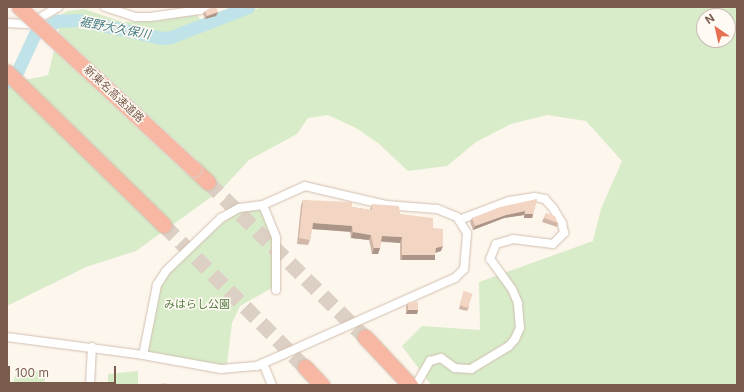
<!DOCTYPE html>
<meta charset="utf-8">
<style>
body{margin:0}
#map{position:relative;width:744px;height:392px;overflow:hidden;background:#fdf6ec;font-family:Inter,"Noto Sans JP",sans-serif}
div>[style]{position:absolute}
.green>*{inset:0;background:#d8ecc9}
.river>*{height:13px;margin:-6.5px;padding:0 6.5px;transform-origin:6.5px;border-radius:6.5px;background:#bfe3e8}
.highway-tunnel>*{height:15px;margin-top:-7.5px;transform-origin:0;background:repeating-linear-gradient(90deg,#dcd0c4 0 15px,transparent 0 23px)}
.roads{filter:drop-shadow(0 0 1px #d1beb0) drop-shadow(0 0 1px #d1beb0)}
.street>*{height:8px;margin:-4px;padding:0 4px;transform-origin:4px;border-radius:4px;background:#fff}
.highway>*{height:15px;margin:-7.5px;padding:0 7.5px;transform-origin:7.5px;border-radius:7.5px;background:#f7b7a3}
.bridges{filter:drop-shadow(0 0 1px #dad1cd) drop-shadow(0 0 1px #dad1cd)}
.highway-bridge>*{height:15px;margin:-7.5px;padding:0 7.5px;transform-origin:7.5px;border-radius:7.5px;background:#f7b7a3}
.wall>*{inset:0;background:#d1b7a8}
.shaded-wall>*{inset:0;background:#aa9588;transform-origin:0 0}
.building>*{inset:0;background:#f3d5c3;transform-origin:0 0}
span{translate:-50% -50%;white-space:nowrap;text-align:center;line-height:1.15;-webkit-text-stroke:3px #fffaf3;paint-order:stroke}
.street-label{font-size:11px;color:#7a5c4d}
.park-label{font-size:11px;color:#537a41}
.water-label{font-size:12px;color:#437c86;font-style:italic}
.frame{position:absolute;inset:0;border:8px solid #7a5c4d;pointer-events:none}
.north{position:absolute;left:696px;top:8px;width:40px;height:40px;box-sizing:border-box;background:#fffaf3;border:1px solid #cabbb1;border-radius:50%;rotate:326deg;font-size:11px;font-weight:700;line-height:16px;text-align:center;color:#7a5c4d}
.north::after{content:'';display:block;margin:auto;width:14px;height:18px;background:#e76f51;clip-path:polygon(50% 0,100% 100%,50% 72%,0 100%)}
.scale{position:absolute;left:8px;top:366px;width:108px;height:18px;box-sizing:border-box;border:2px solid #7a5c4d;border-top:0;padding-left:5px;font-size:12px;line-height:14px;white-space:nowrap;color:#7a5c4d;-webkit-text-stroke:3px #fffaf3;paint-order:stroke}
</style>
<div id="map">
<div class="green">
<i style="clip-path:polygon(evenodd,262px 7px,737px 7px,737px 385px,431px 385px,402px 346px,422px 326px,480px 330px,479px 282px,593px 241px,601px 209px,622px 161px,586px 121px,547px 115px,511px 124px,476px 142px,447px 166px,408px 171px,378px 143px,356px 128px,328px 115px,308px 118px,297px 134px,249px 160px,221px 190px,136px 251px,86px 267px,7px 306px,7px 84px,48px 75px,59px 30px,51px 21px,67px 11px,84px 9px,123px 22px,156px 21px,197px 15px,206px 27px,262px 7px,704px 16px,728px 16px,728px 40px,704px 40px,704px 16px)"></i>
<i style="clip-path:polygon(260px 209px,272px 228px,272px 288px,240px 306px,232px 323px,227px 364px,221px 367px,150px 354px,146px 348px,161px 285px,170px 273px,201px 241px,234px 214px)"></i>
<i style="clip-path:polygon(19px 366px,47px 374px,43px 385px,12px 385px)"></i>
<i style="clip-path:polygon(138px 371px,138px 385px,108px 385px,108px 374px)"></i>
</div>
<div class="river">
<i style="left:7px;top:82px;width:16px;rotate:-47deg"></i>
<i style="left:18px;top:70px;width:40px;rotate:-65deg"></i>
<i style="left:35px;top:34px;width:26px;rotate:-31deg"></i>
<i style="left:57px;top:21px;width:21px;rotate:-3deg"></i>
<i style="left:78px;top:20px;width:85px;rotate:12.2deg"></i>
<i style="left:161px;top:38px;width:10px;rotate:-6deg"></i>
<i style="left:171px;top:37px;width:83px;rotate:-21.3deg"></i>
</div>
<div class="highway-tunnel">
<i style="left:208px;top:182px;width:221px;rotate:44.6deg"></i>
<i style="left:164px;top:225px;width:200px;rotate:45.2deg"></i>
</div>
<div class="roads">
<div class="street">
<i style="left:105px;top:7px;width:33px;rotate:18deg"></i>
<i style="left:136px;top:17px;width:14px"></i>
<i style="left:150px;top:17px;width:50px;rotate:-8deg"></i>
<i style="left:200px;top:10px;width:6px;rotate:-31deg"></i>
<i style="left:7px;top:23px;width:22px;rotate:3deg"></i>
<i style="left:29px;top:24px;width:34px;rotate:-30deg"></i>
<i style="left:263px;top:205px;width:35px;rotate:68deg"></i>
<i style="left:276px;top:238px;width:52px;rotate:90deg"></i>
<i style="left:7px;top:337px;width:137px;rotate:7.5deg"></i>
<i style="left:143px;top:355px;width:79px;rotate:10.2deg"></i>
<i style="left:221px;top:369px;width:36px;rotate:-5deg"></i>
<i style="left:257px;top:366px;width:217px;rotate:-24deg"></i>
<i style="left:455px;top:278px;width:13px;rotate:-45deg"></i>
<i style="left:464px;top:269px;width:36px;rotate:-85deg"></i>
<i style="left:467px;top:233px;width:19px;rotate:-122deg"></i>
<i style="left:457px;top:217px;width:22px;rotate:-158deg"></i>
<i style="left:437px;top:209px;width:51px;rotate:-175.5deg"></i>
<i style="left:386px;top:205px;width:83px;rotate:-166.8deg"></i>
<i style="left:305px;top:186px;width:46px;rotate:155.7deg"></i>
<i style="left:263px;top:205px;width:24px;rotate:173deg"></i>
<i style="left:239px;top:208px;width:21px;rotate:151deg"></i>
<i style="left:221px;top:218px;width:76px;rotate:136.1deg"></i>
<i style="left:166px;top:271px;width:17px;rotate:123deg"></i>
<i style="left:157px;top:285px;width:71px;rotate:101.3deg"></i>
<i style="left:263px;top:363px;width:24px;rotate:68deg"></i>
<i style="left:90px;top:385px;width:38px;rotate:-87deg"></i>
<i style="left:416px;top:385px;width:28px;rotate:-60deg"></i>
<i style="left:430px;top:361px;width:11px;rotate:-15deg"></i>
<i style="left:441px;top:358px;width:17px;rotate:36deg"></i>
<i style="left:455px;top:368px;width:16px;rotate:4deg"></i>
<i style="left:471px;top:369px;width:44px;rotate:-31.2deg"></i>
<i style="left:509px;top:346px;width:9px;rotate:-49deg"></i>
<i style="left:515px;top:339px;width:12px;rotate:-66deg"></i>
<i style="left:520px;top:328px;width:25px;rotate:-95deg"></i>
<i style="left:518px;top:303px;width:15px;rotate:-113deg"></i>
<i style="left:512px;top:289px;width:37px;rotate:-126deg"></i>
<i style="left:490px;top:259px;width:16px;rotate:-68deg"></i>
<i style="left:496px;top:244px;width:18px;rotate:-16deg"></i>
<i style="left:513px;top:239px;width:40px;rotate:7.1deg"></i>
<i style="left:553px;top:244px;width:16px;rotate:-45deg"></i>
<i style="left:564px;top:233px;width:10px;rotate:-101deg"></i>
<i style="left:562px;top:223px;width:17px;rotate:-121deg"></i>
<i style="left:553px;top:208px;width:12px;rotate:-132deg"></i>
<i style="left:545px;top:199px;width:10px;rotate:-169deg"></i>
<i style="left:535px;top:197px;width:26px;rotate:171deg"></i>
<i style="left:509px;top:201px;width:53px;rotate:159.2deg"></i>
</div>
<div class="highway">
<i style="left:7px;top:72px;width:219px;rotate:44.3deg"></i>
<i style="left:194px;top:169px;width:19px;rotate:43deg"></i>
<i style="left:365px;top:337px;width:66px;rotate:46.8deg"></i>
<i style="left:305px;top:367px;width:25px;rotate:47deg"></i>
</div>
</div>
<div class="bridges">
<div class="highway-bridge">
<i style="left:19px;top:7px;width:238px;rotate:42.8deg"></i>
</div>
</div>
<div class="wall">
<i style="clip-path:polygon(205px 11px,218px 12px,216px 16px,205px 19px,203px 14px)"></i>
<i style="clip-path:polygon(537px 199px,532px 218px,524px 218px,524px 215px,504px 218px,473px 230px,470px 222px,472px 218px)"></i>
<i style="clip-path:polygon(303px 200px,352px 207px,370px 210px,372px 204px,400px 214px,433px 228px,441px 251px,435px 253px,433px 260px,400px 260px,400px 243px,381px 242px,380px 248px,378px 254px,372px 254px,369px 240px,351px 238px,350px 232px,312px 229px,310px 240px,308px 245px,297px 244px,301px 205px)"></i>
<i style="clip-path:polygon(546px 213px,558px 223px,557px 227px,542px 222px)"></i>
<i style="clip-path:polygon(464px 291px,469px 307px,467px 311px,459px 309px)"></i>
<i style="clip-path:polygon(408px 303px,418px 310px,417px 314px,406px 314px,406px 307px)"></i>
</div>
<div class="shaded-wall">
<i style="clip-path:polygon(218px 12px,216px 16px,205px 19px,207px 16px)"></i>
<i style="clip-path:polygon(525px 211px,524px 215px,504px 218px,473px 230px,475px 226px,506px 215px)"></i>
<i style="clip-path:polygon(525px 214px,533px 214px,532px 218px,524px 218px)"></i>
<i style="left:313px;top:223px;width:39px;height:6px;rotate:4deg"></i>
<i style="clip-path:polygon(353px 232px,371px 235px,369px 240px,351px 238px)"></i>
<i style="clip-path:polygon(382px 236px,402px 237px,400px 243px,380px 241px)"></i>
<i style="clip-path:polygon(443px 246px,441px 251px,434px 253px,436px 248px)"></i>
<i style="clip-path:polygon(374px 248px,380px 248px,378px 254px,372px 254px)"></i>
<i style="left:402px;top:255px;width:33px;height:5px"></i>
<i style="clip-path:polygon(408px 310px,418px 310px,417px 314px,406px 314px)"></i>
</div>
<div class="building">
<i style="clip-path:polygon(213px 7px,216px 7px,218px 12px,207px 16px,205px 11px)"></i>
<i style="clip-path:polygon(537px 199px,533px 214px,525px 214px,525px 211px,506px 215px,475px 226px,472px 218px,500px 207px)"></i>
<i style="clip-path:polygon(303px 200px,352px 202px,352px 207px,372px 210px,372px 204px,399px 206px,400px 214px,433px 218px,433px 228px,443px 229px,443px 246px,436px 248px,435px 255px,402px 255px,402px 237px,382px 236px,380px 248px,374px 248px,371px 235px,353px 232px,352px 226px,313px 223px,310px 240px,299px 238px)"></i>
<i style="clip-path:polygon(546px 213px,555px 216px,558px 223px,544px 218px)"></i>
<i style="left:464px;top:291px;width:9px;height:15px;rotate:18deg"></i>
<i style="left:418px;top:302px;width:8px;height:10px;rotate:90deg"></i>
<i style="clip-path:polygon(166px 383px,166px 385px,151px 385px)"></i>
</div>
<div class="street-label">
<span style="left:114px;top:94px;rotate:43deg">新東名高速道路</span>
</div>
<div class="park-label">
<span style="left:197px;top:304px">みはらし公園</span>
</div>
<div class="water-label">
<span style="left:115px;top:28px;rotate:11deg">裾野大久保川</span>
</div>
<div class="frame"></div>
<div class="north">N</div>
<div class="scale">100 m</div>
</div>
